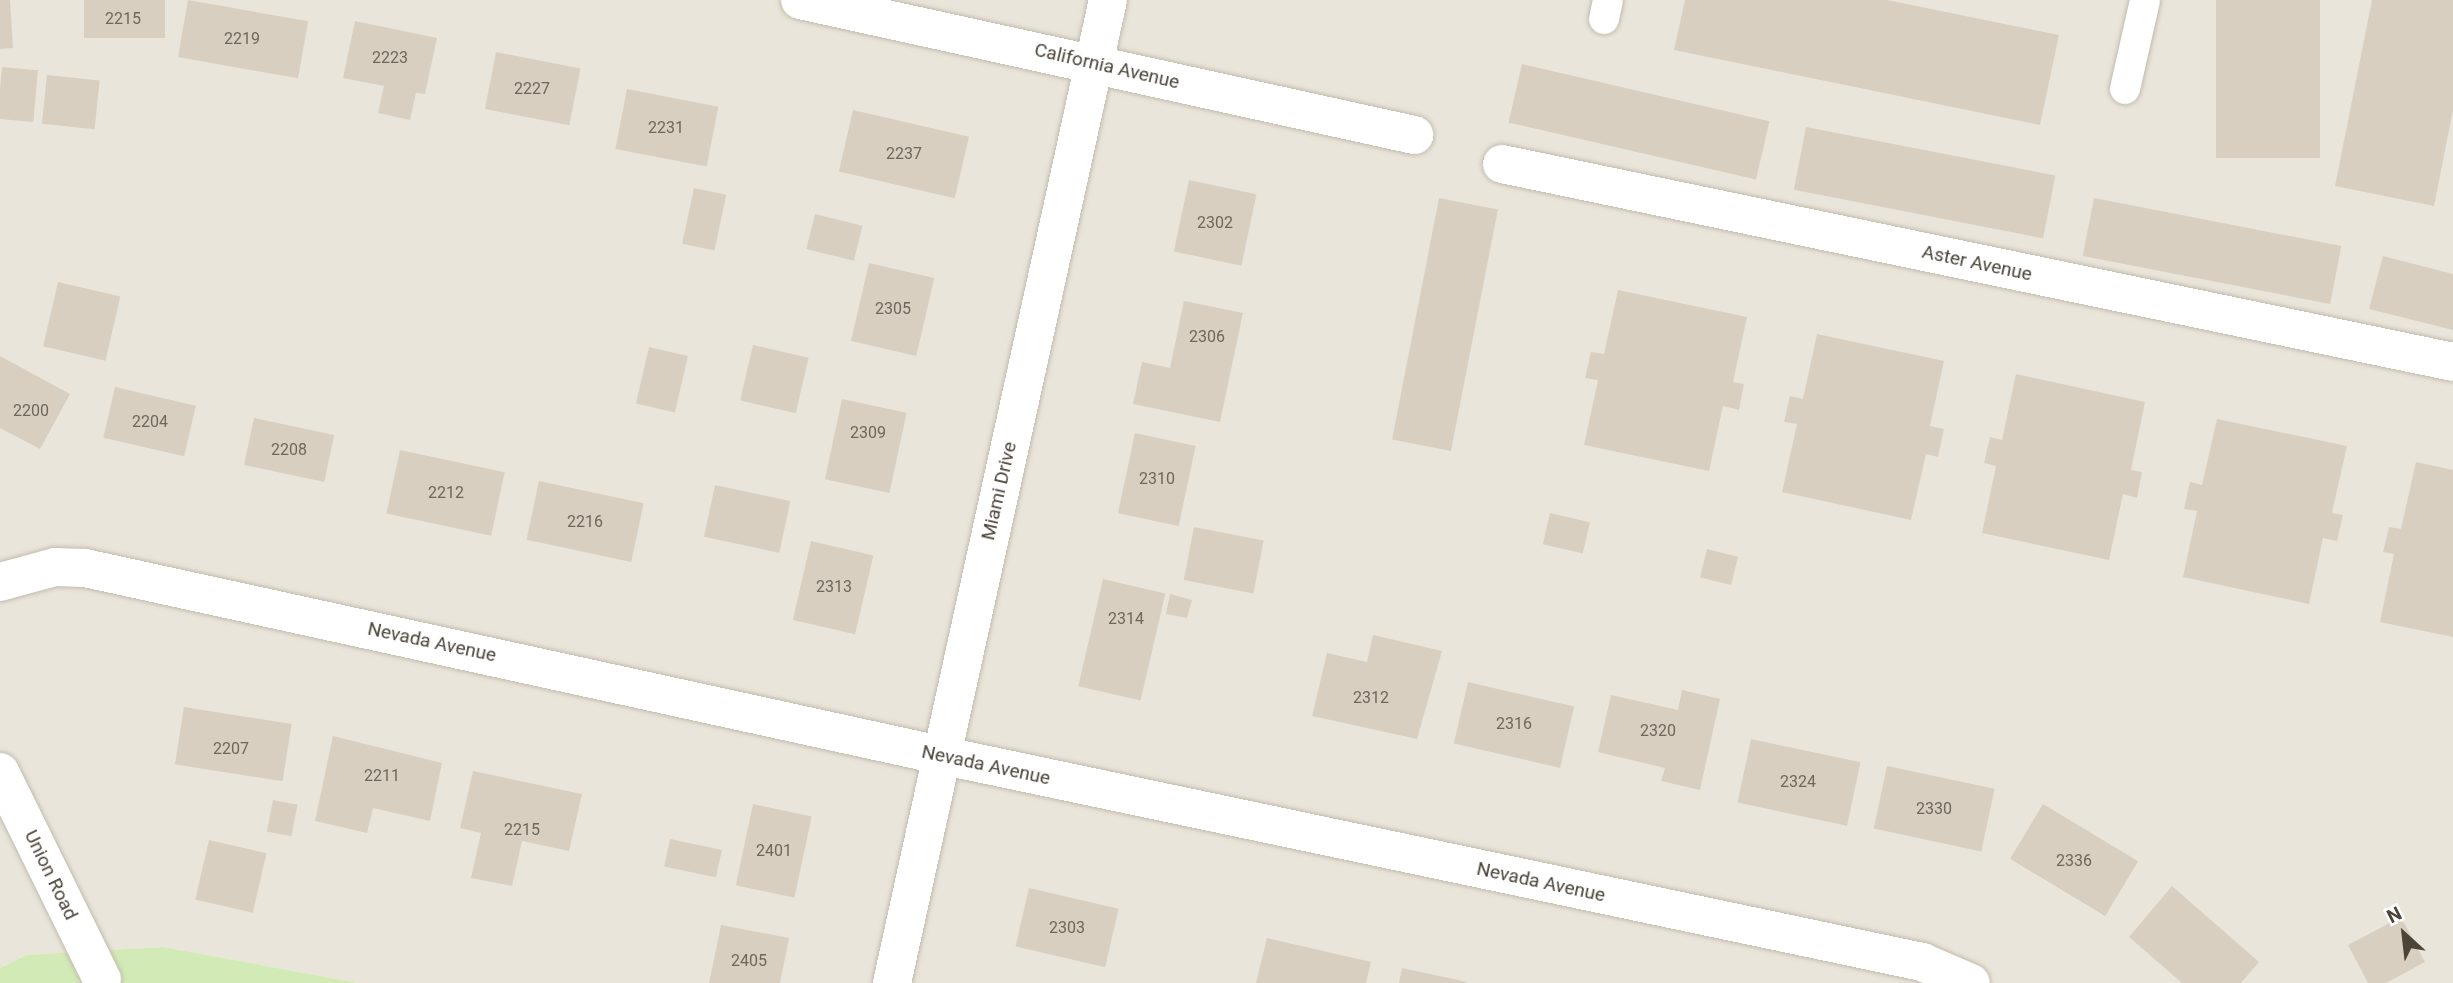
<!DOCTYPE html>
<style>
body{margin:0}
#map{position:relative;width:2453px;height:983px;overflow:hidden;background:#f6f3ec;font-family:Roboto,sans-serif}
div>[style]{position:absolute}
.residential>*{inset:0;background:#eae5da}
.green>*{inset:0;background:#d2eab5}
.building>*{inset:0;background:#d8cfc1;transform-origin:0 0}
.roads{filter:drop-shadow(0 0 2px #c2bbae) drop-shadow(0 0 2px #c2bbae)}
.service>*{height:30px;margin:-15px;padding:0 15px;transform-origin:15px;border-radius:15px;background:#fff}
.minor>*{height:38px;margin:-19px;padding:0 19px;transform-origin:19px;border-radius:19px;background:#fff}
span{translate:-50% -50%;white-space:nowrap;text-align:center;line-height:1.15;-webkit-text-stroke:7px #fff;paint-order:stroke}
.number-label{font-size:16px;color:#6e675b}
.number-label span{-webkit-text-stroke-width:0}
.street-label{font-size:19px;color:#4b4439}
.north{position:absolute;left:2369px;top:899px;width:70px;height:70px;-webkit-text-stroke:5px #fff;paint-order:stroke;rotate:333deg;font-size:19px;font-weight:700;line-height:28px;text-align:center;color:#4b4439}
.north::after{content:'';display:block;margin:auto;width:24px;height:32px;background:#4b4439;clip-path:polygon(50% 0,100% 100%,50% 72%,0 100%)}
</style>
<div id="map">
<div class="residential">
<i style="clip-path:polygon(0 0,2453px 0,2453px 983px,359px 983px,163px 947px,26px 955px,0 968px)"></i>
</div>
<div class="green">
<i style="clip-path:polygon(163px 947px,359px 983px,0 983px,0 968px,26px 955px)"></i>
</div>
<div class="building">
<i style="clip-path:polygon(0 0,10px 0,13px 48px,0 49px)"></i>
<i style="left:84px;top:0;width:81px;height:38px"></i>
<i style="left:188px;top:0;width:122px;height:58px;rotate:10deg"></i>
<i style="clip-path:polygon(1685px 0,1887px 0,2059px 35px,2040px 125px,1674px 50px)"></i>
<i style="left:2216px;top:0;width:104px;height:158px"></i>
<i style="clip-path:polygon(2372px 0,2453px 0,2453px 110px,2434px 206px,2335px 186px)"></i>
<i style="clip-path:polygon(355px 21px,437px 38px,425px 94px,416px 93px,410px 120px,378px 113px,384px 86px,343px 78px)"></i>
<i style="left:496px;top:52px;width:86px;height:58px;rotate:11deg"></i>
<i style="left:1522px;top:64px;width:254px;height:60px;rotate:13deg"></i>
<i style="left:2px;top:67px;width:36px;height:52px;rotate:5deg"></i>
<i style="left:47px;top:75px;width:53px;height:49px;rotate:6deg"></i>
<i style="left:627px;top:89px;width:93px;height:61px;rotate:11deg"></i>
<i style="left:853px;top:110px;width:119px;height:63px;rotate:13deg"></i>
<i style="left:1806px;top:127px;width:254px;height:64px;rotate:11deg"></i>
<i style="left:1189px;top:180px;width:69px;height:73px;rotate:12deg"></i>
<i style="left:694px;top:188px;width:33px;height:57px;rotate:12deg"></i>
<i style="left:1439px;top:198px;width:60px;height:246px;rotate:11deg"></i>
<i style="left:2094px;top:198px;width:252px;height:59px;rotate:11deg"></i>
<i style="left:815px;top:214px;width:49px;height:36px;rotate:14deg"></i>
<i style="clip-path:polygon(2383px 256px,2453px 274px,2453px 330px,2369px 309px)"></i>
<i style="left:869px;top:263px;width:67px;height:80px;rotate:13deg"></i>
<i style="left:58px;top:282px;width:64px;height:66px;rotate:13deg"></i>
<i style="clip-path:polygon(1618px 290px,1747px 317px,1733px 382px,1744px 384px,1739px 410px,1723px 406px,1709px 471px,1584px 445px,1598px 380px,1585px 378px,1591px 352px,1604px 354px)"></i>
<i style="clip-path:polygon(1184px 301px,1243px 313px,1220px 422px,1133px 404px,1142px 362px,1170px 368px)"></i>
<i style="clip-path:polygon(1817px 334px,1944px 361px,1930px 426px,1944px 429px,1938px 457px,1926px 454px,1911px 520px,1782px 492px,1797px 424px,1784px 422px,1790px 396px,1803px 399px)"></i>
<i style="left:753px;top:345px;width:57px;height:57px;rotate:13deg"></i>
<i style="left:649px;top:347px;width:40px;height:58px;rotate:13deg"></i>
<i style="clip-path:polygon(0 356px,70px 394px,40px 449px,0 428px)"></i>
<i style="clip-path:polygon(2016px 374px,2145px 402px,2131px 470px,2142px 472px,2137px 498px,2123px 494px,2109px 560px,1982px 533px,1996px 466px,1984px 463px,1990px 437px,2002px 440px)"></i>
<i style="left:115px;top:387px;width:83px;height:52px;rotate:13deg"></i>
<i style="left:842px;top:399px;width:66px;height:82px;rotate:12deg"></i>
<i style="left:254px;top:418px;width:82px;height:48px;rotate:12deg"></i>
<i style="clip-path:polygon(2217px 419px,2347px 446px,2332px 513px,2343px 515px,2337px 541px,2323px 538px,2309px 604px,2183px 577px,2197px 511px,2184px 509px,2190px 482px,2202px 485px)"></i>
<i style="left:1135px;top:433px;width:62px;height:82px;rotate:12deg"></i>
<i style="left:400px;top:450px;width:107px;height:65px;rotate:12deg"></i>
<i style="clip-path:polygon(2416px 462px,2453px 470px,2453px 637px,2380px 622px,2394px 554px,2383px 552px,2389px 527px,2401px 529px)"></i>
<i style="left:539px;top:481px;width:107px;height:60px;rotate:12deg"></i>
<i style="left:715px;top:485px;width:77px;height:53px;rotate:12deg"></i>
<i style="left:1550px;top:513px;width:41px;height:32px;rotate:13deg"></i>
<i style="left:1194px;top:527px;width:71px;height:54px;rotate:11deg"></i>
<i style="left:811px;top:541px;width:64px;height:81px;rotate:13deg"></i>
<i style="left:1707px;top:549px;width:32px;height:29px;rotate:14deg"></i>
<i style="left:1103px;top:579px;width:64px;height:110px;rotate:13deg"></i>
<i style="clip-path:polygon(1170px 594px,1192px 600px,1187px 618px,1166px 614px)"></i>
<i style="clip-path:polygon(1373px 635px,1442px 651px,1417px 739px,1312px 716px,1327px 653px,1367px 662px)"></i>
<i style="left:1468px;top:682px;width:109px;height:63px;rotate:13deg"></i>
<i style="clip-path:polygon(1682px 690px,1720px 699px,1700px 790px,1661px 781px,1665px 768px,1598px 752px,1611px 695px,1678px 710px)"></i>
<i style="left:184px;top:707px;width:109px;height:58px;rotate:9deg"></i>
<i style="clip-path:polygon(333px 736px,442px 763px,430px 821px,373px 808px,367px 833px,315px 821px)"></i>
<i style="left:1751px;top:739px;width:112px;height:65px;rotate:12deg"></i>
<i style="left:1887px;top:766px;width:110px;height:64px;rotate:12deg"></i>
<i style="clip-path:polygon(473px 771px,582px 794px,569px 851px,522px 841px,512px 886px,471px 878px,481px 833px,460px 828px)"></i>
<i style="left:273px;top:800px;width:25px;height:32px;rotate:11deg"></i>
<i style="left:753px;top:804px;width:60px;height:83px;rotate:12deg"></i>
<i style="left:2043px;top:804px;width:111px;height:64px;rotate:31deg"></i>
<i style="left:670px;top:839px;width:53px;height:28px;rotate:12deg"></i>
<i style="left:209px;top:840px;width:59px;height:61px;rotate:13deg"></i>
<i style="clip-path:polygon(2172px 886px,2259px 962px,2241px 983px,2182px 983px,2129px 937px)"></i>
<i style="left:1029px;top:888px;width:92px;height:60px;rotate:13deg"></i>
<i style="clip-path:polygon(2401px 917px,2425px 962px,2386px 983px,2368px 983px,2348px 945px)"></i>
<i style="clip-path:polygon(721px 925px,789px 938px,780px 983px,709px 983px)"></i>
<i style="clip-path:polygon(1267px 938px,1371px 962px,1366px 983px,1256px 983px)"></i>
<i style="clip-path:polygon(1402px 968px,1467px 982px,1466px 983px,1399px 983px)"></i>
</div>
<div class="roads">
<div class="service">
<i style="left:1604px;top:19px;width:19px;rotate:-78deg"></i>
<i style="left:2125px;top:89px;width:91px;rotate:-77.3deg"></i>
</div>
<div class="minor">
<i style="left:800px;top:0;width:629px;rotate:12.4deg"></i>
<i style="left:1502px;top:164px;width:971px;rotate:11.76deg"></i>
<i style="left:0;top:582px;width:57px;rotate:-15.3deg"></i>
<i style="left:55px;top:567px;width:30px;rotate:2deg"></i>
<i style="left:85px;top:568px;width:875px;rotate:12.34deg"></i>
<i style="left:940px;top:755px;width:1004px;rotate:11.9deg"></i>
<i style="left:1922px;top:962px;width:53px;rotate:23.2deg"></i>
<i style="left:0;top:772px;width:231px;rotate:63.8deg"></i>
<i style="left:892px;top:983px;width:1006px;rotate:-77.61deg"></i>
</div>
</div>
<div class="number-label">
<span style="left:123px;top:19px">2215</span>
<span style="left:242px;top:39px">2219</span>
<span style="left:390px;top:58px">2223</span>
<span style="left:532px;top:89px">2227</span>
<span style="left:666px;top:128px">2231</span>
<span style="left:904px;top:154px">2237</span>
<span style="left:1215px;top:223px">2302</span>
<span style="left:893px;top:309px">2305</span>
<span style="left:1207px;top:337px">2306</span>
<span style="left:31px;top:411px">2200</span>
<span style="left:150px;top:422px">2204</span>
<span style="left:868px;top:433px">2309</span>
<span style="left:289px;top:450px">2208</span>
<span style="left:1157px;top:479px">2310</span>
<span style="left:446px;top:493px">2212</span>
<span style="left:585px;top:522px">2216</span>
<span style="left:834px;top:587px">2313</span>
<span style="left:1126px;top:619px">2314</span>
<span style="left:1371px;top:698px">2312</span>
<span style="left:1514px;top:724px">2316</span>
<span style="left:1658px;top:731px">2320</span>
<span style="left:231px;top:749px">2207</span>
<span style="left:382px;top:776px">2211</span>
<span style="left:1798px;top:782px">2324</span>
<span style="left:1934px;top:809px">2330</span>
<span style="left:522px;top:830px">2215</span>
<span style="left:774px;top:851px">2401</span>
<span style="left:2074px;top:861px">2336</span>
<span style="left:1067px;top:928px">2303</span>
<span style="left:749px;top:961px">2405</span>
</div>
<div class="street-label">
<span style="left:1107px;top:66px;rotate:13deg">California Avenue</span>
<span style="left:1977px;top:263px;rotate:12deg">Aster Avenue</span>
<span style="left:999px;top:491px;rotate:-77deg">Miami Drive</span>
<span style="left:432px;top:642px;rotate:12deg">Nevada Avenue</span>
<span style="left:986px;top:765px;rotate:12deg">Nevada Avenue</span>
<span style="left:51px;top:875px;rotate:64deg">Union Road</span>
<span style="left:1541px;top:882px;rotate:12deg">Nevada Avenue</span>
</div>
<div class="north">N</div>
</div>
